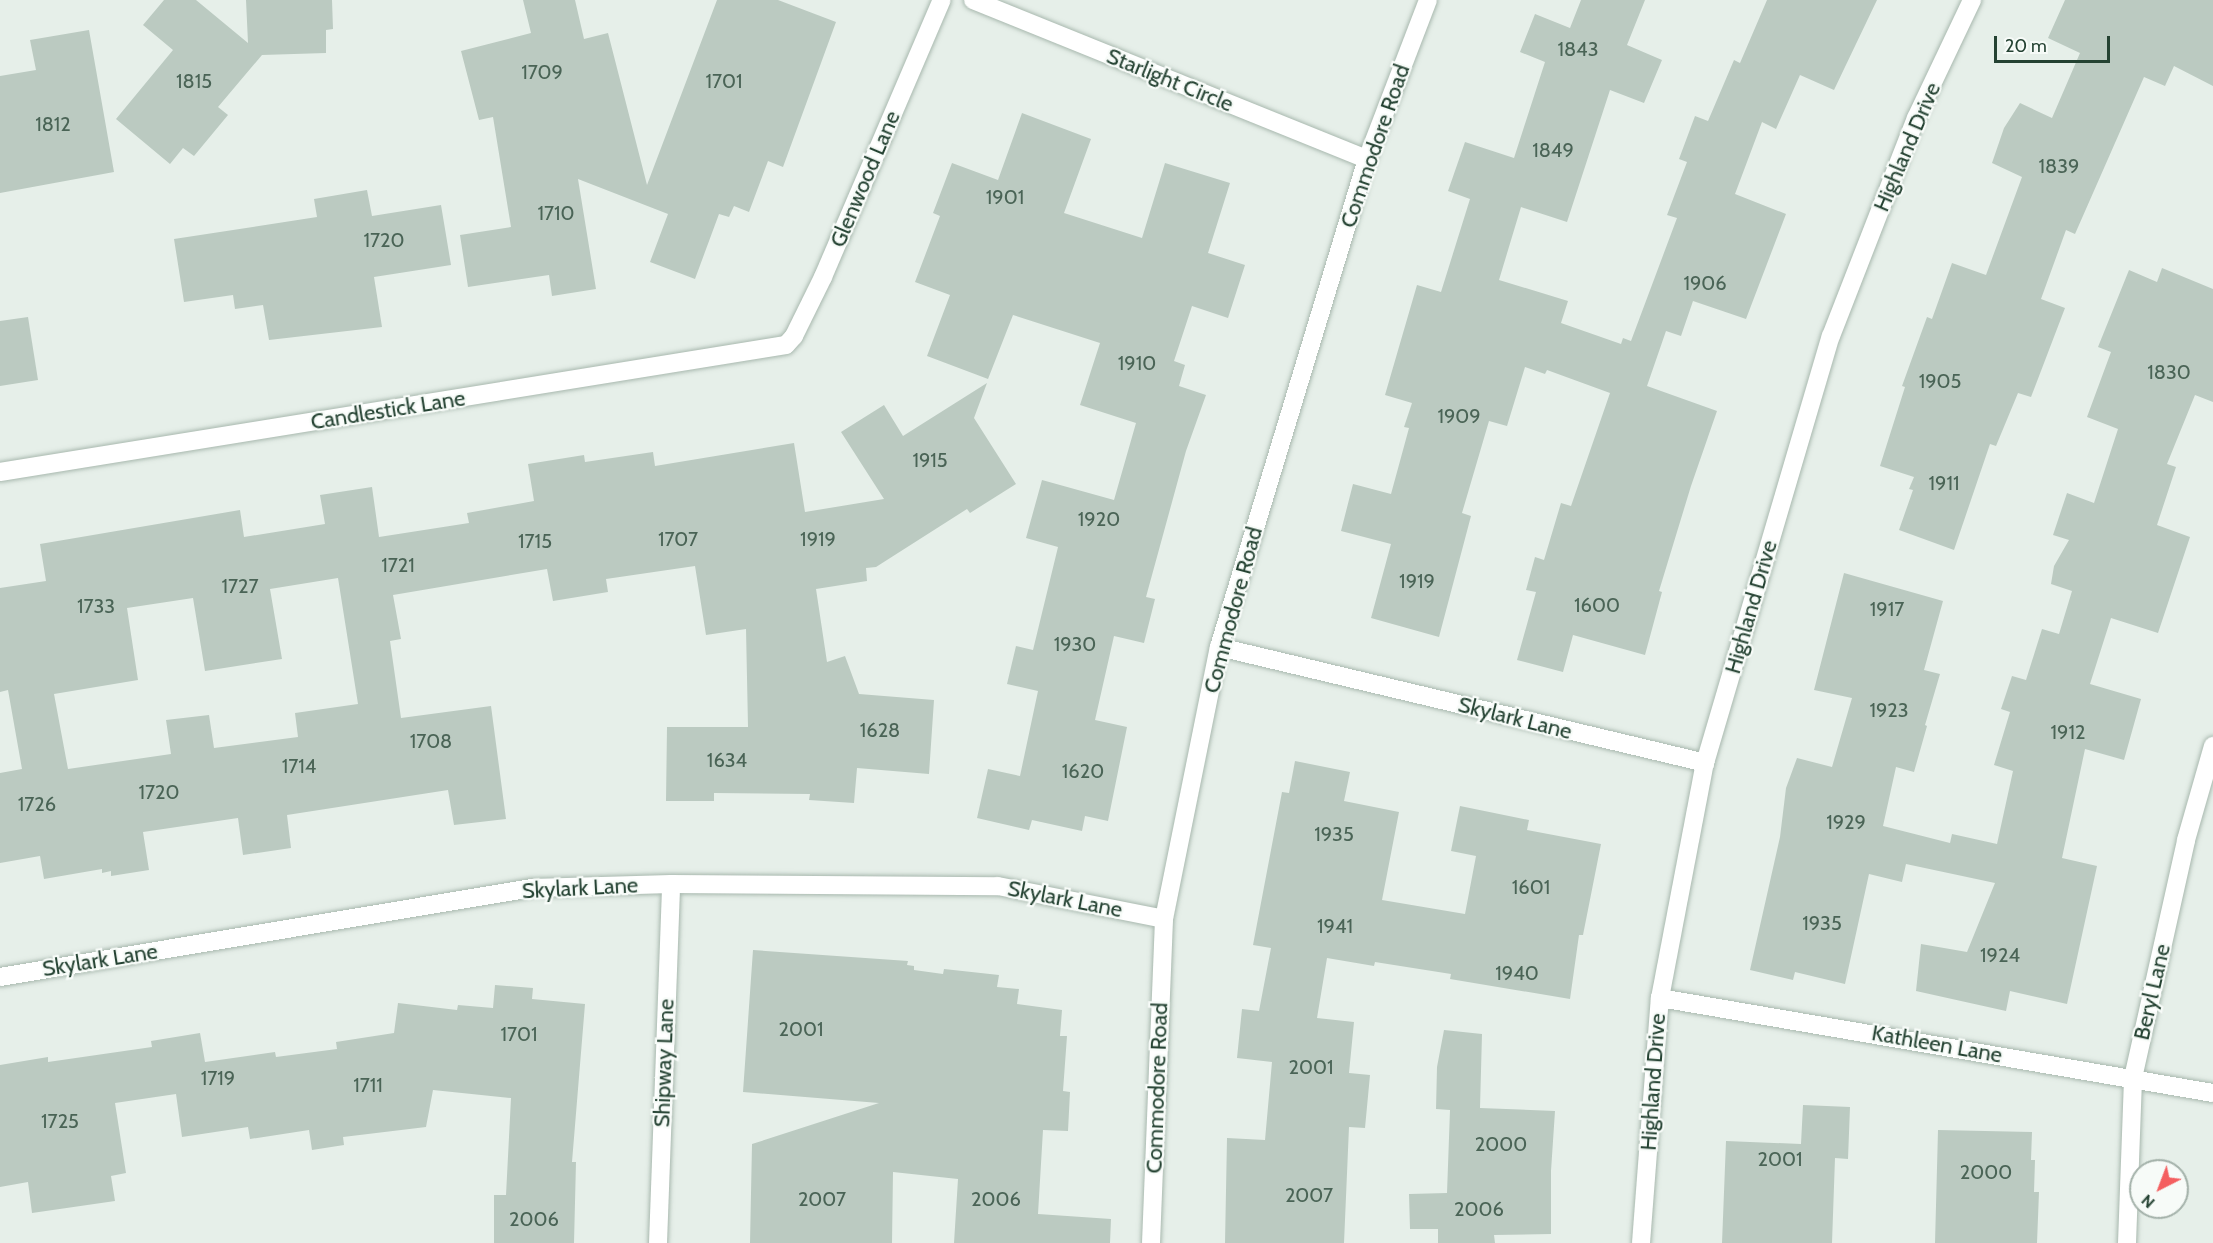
<!DOCTYPE html>
<style>
body{margin:0}
#map{position:relative;width:2213px;height:1243px;overflow:hidden;background:#e6efe9;font-family:Cabin,sans-serif}
div>[style]{position:absolute}
.building>*{inset:0;background:#bbcac1}
.roads{filter:drop-shadow(0 0 2px #a8b8ae) drop-shadow(0 0 2px #a8b8ae)}
.street>*{height:18px;margin:-9px;padding:0 9px;transform-origin:9px;border-radius:9px;background:#fff}
span{translate:-50% -50%;white-space:nowrap;text-align:center;line-height:1.15;-webkit-text-stroke:4.5px #f7fbf8;paint-order:stroke}
.number-label{font-size:20px;color:#4a6456}
.number-label span{-webkit-text-stroke-width:0}
.street-label{font-size:22px;color:#244232}
.north{position:absolute;left:2129px;top:1159px;width:60px;height:60px;box-sizing:border-box;background:#f7fbf8;border:2px solid #a3b1a9;border-radius:50%;rotate:222deg;font-size:16px;font-weight:700;line-height:24px;text-align:center;color:#244232}
.north::after{content:'';display:block;margin:auto;width:21px;height:27px;background:#f45f60;clip-path:polygon(50% 0,100% 100%,50% 72%,0 100%)}
.scale{position:absolute;left:1994px;top:36px;width:116px;height:27px;box-sizing:border-box;border:3px solid #244232;border-top:0;padding-left:8px;font-size:18px;line-height:21px;white-space:nowrap;color:#244232;-webkit-text-stroke:4px #f7fbf8;paint-order:stroke}
</style>
<div id="map">
<div class="building">
<i style="clip-path:polygon(164px 0,196px 0,248px 43px,246px 0,332px 0,333px 29px,326px 30px,326px 53px,262px 55px,218px 107px,228px 115px,194px 156px,183px 148px,170px 164px,116px 119px,173px 50px,143px 25px)"></i>
<i style="clip-path:polygon(523px 0,575px 0,584px 39px,608px 33px,647px 185px,717px 0,778px 0,836px 22px,783px 167px,768px 161px,749px 212px,734px 206px,729px 217px,719px 214px,695px 279px,650px 262px,668px 214px,578px 179px,596px 289px,552px 296px,549px 275px,468px 287px,460px 235px,511px 227px,493px 117px,479px 120px,461px 51px,531px 33px)"></i>
<i style="clip-path:polygon(1581px 0,1645px 0,1627px 45px,1662px 60px,1644px 103px,1610px 90px,1567px 222px,1521px 207px,1499px 280px,1568px 301px,1561px 323px,1621px 344px,1623px 338px,1631px 341px,1677px 218px,1667px 215px,1687px 162px,1679px 159px,1695px 116px,1708px 121px,1734px 60px,1740px 63px,1767px 0,1877px 0,1834px 90px,1800px 75px,1776px 129px,1762px 122px,1735px 194px,1786px 214px,1746px 319px,1693px 301px,1681px 336px,1666px 331px,1647px 386px,1717px 411px,1691px 486px,1659px 591px,1662px 592px,1645px 655px,1573px 635px,1563px 672px,1517px 660px,1536px 592px,1526px 590px,1535px 557px,1544px 560px,1561px 503px,1571px 506px,1610px 393px,1547px 370px,1545px 374px,1525px 367px,1507px 426px,1489px 421px,1462px 513px,1471px 516px,1439px 637px,1371px 618px,1391px 544px,1341px 531px,1353px 484px,1391px 494px,1409px 428px,1404px 427px,1412px 403px,1385px 395px,1417px 285px,1441px 292px,1470px 199px,1448px 191px,1465px 142px,1514px 158px,1545px 62px,1520px 52px,1535px 14px,1570px 28px)"></i>
<i style="clip-path:polygon(2065px 0,2213px 0,2213px 86px,2174px 66px,2165px 86px,2144px 77px,2075px 234px,2066px 230px,2041px 299px,2065px 308px,2031px 397px,2018px 393px,1996px 446px,1990px 444px,1954px 550px,1899px 530px,1913px 490px,1909px 489px,1914px 477px,1880px 466px,1905px 387px,1902px 386px,1927px 317px,1932px 319px,1952px 263px,1986px 275px,2022px 177px,1992px 163px,2004px 128px,2020px 103px,2052px 118px,2080px 53px,2048px 38px)"></i>
<i style="clip-path:polygon(89px 30px,114px 172px,0 193px,0 76px,36px 70px,30px 40px)"></i>
<i style="clip-path:polygon(1022px 113px,1091px 139px,1064px 213px,1142px 238px,1165px 163px,1230px 183px,1208px 253px,1245px 265px,1228px 318px,1192px 306px,1174px 361px,1185px 365px,1179px 386px,1206px 395px,1186px 451px,1146px 597px,1155px 599px,1144px 643px,1114px 636px,1095px 720px,1127px 727px,1108px 821px,1085px 816px,1082px 831px,1032px 820px,1029px 830px,977px 818px,988px 769px,1020px 776px,1038px 691px,1007px 684px,1016px 646px,1033px 650px,1058px 547px,1026px 538px,1042px 480px,1114px 500px,1136px 423px,1080px 405px,1100px 343px,1013px 315px,988px 379px,927px 356px,950px 295px,915px 282px,940px 216px,933px 213px,952px 163px,998px 180px)"></i>
<i style="clip-path:polygon(367px 190px,372px 216px,441px 205px,451px 265px,374px 277px,382px 327px,269px 340px,263px 305px,235px 309px,233px 295px,184px 302px,174px 239px,317px 217px,314px 199px)"></i>
<i style="clip-path:polygon(2162px 268px,2213px 289px,2213px 402px,2195px 395px,2167px 464px,2176px 467px,2157px 525px,2190px 537px,2158px 633px,2111px 618px,2090px 684px,2141px 699px,2124px 760px,2085px 749px,2062px 858px,2097px 866px,2067px 1004px,2010px 991px,2006px 1011px,1916px 991px,1921px 944px,1967px 952px,1995px 883px,1906px 864px,1902px 882px,1869px 874px,1845px 984px,1795px 972px,1793px 980px,1750px 970px,1780px 837px,1786px 788px,1797px 758px,1832px 767px,1852px 698px,1814px 690px,1844px 573px,1943px 601px,1924px 670px,1940px 674px,1925px 725px,1927px 726px,1914px 772px,1896px 767px,1883px 826px,1950px 843px,1952px 834px,1997px 844px,2013px 771px,1994px 765px,2010px 712px,2001px 709px,2012px 676px,2026px 680px,2042px 629px,2059px 634px,2072px 591px,2051px 584px,2054px 566px,2069px 540px,2053px 535px,2067px 493px,2094px 503px,2118px 429px,2087px 417px,2111px 352px,2098px 347px,2129px 270px,2157px 282px)"></i>
<i style="clip-path:polygon(28px 317px,38px 380px,0 386px,0 321px)"></i>
<i style="clip-path:polygon(evenodd,987px 383px,974px 418px,1016px 484px,970px 513px,967px 509px,876px 567px,866px 568px,867px 581px,816px 589px,827px 662px,845px 656px,859px 694px,934px 700px,929px 774px,857px 768px,854px 803px,809px 800px,810px 794px,714px 793px,714px 801px,666px 801px,667px 727px,748px 727px,746px 629px,706px 635px,695px 566px,606px 579px,608px 592px,553px 601px,547px 569px,393px 595px,401px 639px,390px 641px,401px 718px,491px 706px,506px 819px,454px 825px,448px 790px,287px 815px,291px 848px,243px 855px,238px 818px,143px 832px,149px 870px,111px 876px,111px 871px,102px 873px,102px 869px,44px 879px,40px 856px,0 863px,0 773px,22px 769px,8px 690px,0 692px,0 588px,46px 581px,40px 544px,240px 510px,244px 537px,325px 524px,320px 495px,372px 487px,379px 537px,469px 523px,467px 513px,534px 501px,528px 464px,584px 455px,585px 462px,653px 452px,655px 466px,794px 443px,805px 512px,884px 499px,841px 432px,884px 405px,903px 436px,987px 383px,338px 578px,358px 704px,295px 713px,298px 737px,214px 748px,209px 715px,166px 720px,171px 754px,68px 769px,54px 694px,138px 680px,127px 608px,193px 598px,205px 671px,282px 659px,270px 589px,338px 578px)"></i>
<i style="clip-path:polygon(1295px 761px,1350px 772px,1344px 801px,1399px 812px,1382px 900px,1465px 914px,1476px 856px,1451px 851px,1460px 806px,1529px 820px,1527px 830px,1601px 844px,1583px 935px,1579px 935px,1570px 999px,1450px 979px,1451px 974px,1375px 962px,1374px 966px,1327px 958px,1317px 1018px,1354px 1022px,1349px 1073px,1370px 1075px,1365px 1128px,1349px 1127px,1344px 1243px,1225px 1243px,1227px 1138px,1265px 1140px,1272px 1062px,1237px 1058px,1242px 1009px,1259px 1011px,1271px 948px,1253px 945px,1282px 792px,1289px 793px)"></i>
<i style="clip-path:polygon(753px 950px,908px 961px,907px 965px,914px 966px,914px 970px,943px 974px,944px 969px,999px 975px,997px 987px,1019px 989px,1017px 1004px,1062px 1010px,1060px 1036px,1067px 1036px,1063px 1091px,1070px 1092px,1068px 1131px,1043px 1130px,1038px 1214px,1111px 1219px,1110px 1243px,954px 1243px,958px 1179px,893px 1172px,892px 1243px,750px 1243px,752px 1144px,879px 1103px,743px 1092px)"></i>
<i style="clip-path:polygon(495px 985px,533px 988px,532px 999px,585px 1004px,572px 1162px,576px 1162px,574px 1243px,494px 1243px,494px 1195px,506px 1195px,511px 1098px,433px 1090px,426px 1127px,343px 1137px,344px 1145px,312px 1150px,309px 1130px,250px 1139px,248px 1127px,182px 1137px,176px 1094px,115px 1103px,126px 1173px,111px 1176px,115px 1201px,32px 1213px,28px 1182px,0 1187px,0 1065px,48px 1057px,48px 1062px,152px 1047px,151px 1041px,200px 1033px,205px 1062px,275px 1052px,276px 1057px,337px 1049px,336px 1042px,394px 1033px,398px 1003px,457px 1010px,458px 1005px,493px 1008px)"></i>
<i style="clip-path:polygon(1444px 1030px,1482px 1034px,1480px 1108px,1555px 1111px,1551px 1171px,1551px 1234px,1494px 1235px,1495px 1243px,1438px 1243px,1438px 1229px,1410px 1229px,1409px 1194px,1447px 1193px,1450px 1110px,1436px 1109px,1437px 1067px)"></i>
<i style="clip-path:polygon(1803px 1105px,1850px 1107px,1848px 1159px,1835px 1158px,1832px 1243px,1722px 1243px,1726px 1141px,1801px 1144px)"></i>
<i style="clip-path:polygon(1938px 1130px,2032px 1132px,2031px 1160px,2035px 1160px,2034px 1192px,2039px 1192px,2037px 1243px,1935px 1243px)"></i>
</div>
<div class="roads">
<div class="street">
<i style="left:973px;top:0;width:425px;rotate:22deg"></i>
<i style="left:0;top:472px;width:796px;rotate:-9.18deg"></i>
<i style="left:786px;top:345px;width:12px;rotate:-48deg"></i>
<i style="left:794px;top:336px;width:66px;rotate:-63.8deg"></i>
<i style="left:823px;top:277px;width:301px;rotate:-66.8deg"></i>
<i style="left:1219px;top:647px;width:500px;rotate:13.4deg"></i>
<i style="left:0;top:977px;width:539px;rotate:-9.5deg"></i>
<i style="left:532px;top:888px;width:139px;rotate:-1.6deg"></i>
<i style="left:671px;top:884px;width:327px;rotate:0.4deg"></i>
<i style="left:998px;top:886px;width:169px;rotate:11.2deg"></i>
<i style="left:1660px;top:998px;width:561px;rotate:9.75deg"></i>
<i style="left:658px;top:1243px;width:359px;rotate:-87.9deg"></i>
<i style="left:1151px;top:1243px;width:324px;rotate:-87.7deg"></i>
<i style="left:1164px;top:919px;width:278px;rotate:-78.6deg"></i>
<i style="left:1219px;top:647px;width:510px;rotate:-73.13deg"></i>
<i style="left:1367px;top:159px;width:170px;rotate:-69deg"></i>
<i style="left:1641px;top:1243px;width:246px;rotate:-85.6deg"></i>
<i style="left:1660px;top:998px;width:239px;rotate:-79.2deg"></i>
<i style="left:1705px;top:763px;width:445px;rotate:-73.6deg"></i>
<i style="left:1831px;top:336px;width:234px;rotate:-68.7deg"></i>
<i style="left:1916px;top:118px;width:131px;rotate:-64.6deg"></i>
<i style="left:2127px;top:1243px;width:165px;rotate:-87.9deg"></i>
<i style="left:2133px;top:1078px;width:244px;rotate:-77.4deg"></i>
<i style="left:2186px;top:840px;width:98px;rotate:-74deg"></i>
</div>
</div>
<div class="number-label">
<span style="left:1578px;top:49px">1843</span>
<span style="left:542px;top:72px">1709</span>
<span style="left:194px;top:81px">1815</span>
<span style="left:724px;top:81px">1701</span>
<span style="left:53px;top:124px">1812</span>
<span style="left:1553px;top:150px">1849</span>
<span style="left:2059px;top:166px">1839</span>
<span style="left:1005px;top:197px">1901</span>
<span style="left:556px;top:213px">1710</span>
<span style="left:384px;top:240px">1720</span>
<span style="left:1705px;top:283px">1906</span>
<span style="left:1137px;top:363px">1910</span>
<span style="left:2169px;top:372px">1830</span>
<span style="left:1940px;top:381px">1905</span>
<span style="left:1459px;top:416px">1909</span>
<span style="left:930px;top:460px">1915</span>
<span style="left:1944px;top:483px">1911</span>
<span style="left:1099px;top:519px">1920</span>
<span style="left:678px;top:539px">1707</span>
<span style="left:818px;top:539px">1919</span>
<span style="left:535px;top:541px">1715</span>
<span style="left:398px;top:565px">1721</span>
<span style="left:1417px;top:581px">1919</span>
<span style="left:240px;top:586px">1727</span>
<span style="left:1597px;top:605px">1600</span>
<span style="left:96px;top:606px">1733</span>
<span style="left:1887px;top:609px">1917</span>
<span style="left:1075px;top:644px">1930</span>
<span style="left:1889px;top:710px">1923</span>
<span style="left:880px;top:730px">1628</span>
<span style="left:2068px;top:732px">1912</span>
<span style="left:431px;top:741px">1708</span>
<span style="left:727px;top:760px">1634</span>
<span style="left:299px;top:766px">1714</span>
<span style="left:1083px;top:771px">1620</span>
<span style="left:159px;top:792px">1720</span>
<span style="left:37px;top:804px">1726</span>
<span style="left:1846px;top:822px">1929</span>
<span style="left:1334px;top:834px">1935</span>
<span style="left:1531px;top:887px">1601</span>
<span style="left:1822px;top:923px">1935</span>
<span style="left:1335px;top:926px">1941</span>
<span style="left:2000px;top:955px">1924</span>
<span style="left:1517px;top:973px">1940</span>
<span style="left:801px;top:1029px">2001</span>
<span style="left:519px;top:1034px">1701</span>
<span style="left:1311px;top:1067px">2001</span>
<span style="left:218px;top:1078px">1719</span>
<span style="left:368px;top:1085px">1711</span>
<span style="left:60px;top:1121px">1725</span>
<span style="left:1501px;top:1144px">2000</span>
<span style="left:1780px;top:1159px">2001</span>
<span style="left:1986px;top:1172px">2000</span>
<span style="left:1309px;top:1195px">2007</span>
<span style="left:822px;top:1199px">2007</span>
<span style="left:996px;top:1199px">2006</span>
<span style="left:1479px;top:1209px">2006</span>
<span style="left:534px;top:1219px">2006</span>
</div>
<div class="street-label">
<span style="left:1170px;top:80px;rotate:22deg">Starlight Circle</span>
<span style="left:1375px;top:146px;rotate:-71deg">Commodore Road</span>
<span style="left:1907px;top:147px;rotate:-67deg">Highland Drive</span>
<span style="left:865px;top:179px;rotate:-67deg">Glenwood Lane</span>
<span style="left:388px;top:410px;rotate:-9deg">Candlestick Lane</span>
<span style="left:1751px;top:607px;rotate:-74deg">Highland Drive</span>
<span style="left:1233px;top:610px;rotate:-75deg">Commodore Road</span>
<span style="left:1515px;top:718px;rotate:14deg">Skylark Lane</span>
<span style="left:580px;top:888px;rotate:-3deg">Skylark Lane</span>
<span style="left:1065px;top:899px;rotate:11deg">Skylark Lane</span>
<span style="left:100px;top:960px;rotate:-9deg">Skylark Lane</span>
<span style="left:2152px;top:992px;rotate:-77deg">Beryl Lane</span>
<span style="left:1937px;top:1044px;rotate:10deg">Kathleen Lane</span>
<span style="left:664px;top:1063px;rotate:-88deg">Shipway Lane</span>
<span style="left:1653px;top:1082px;rotate:-86deg">Highland Drive</span>
<span style="left:1157px;top:1088px;rotate:-88deg">Commodore Road</span>
</div>
<div class="north">N</div>
<div class="scale">20 m</div>
</div>
